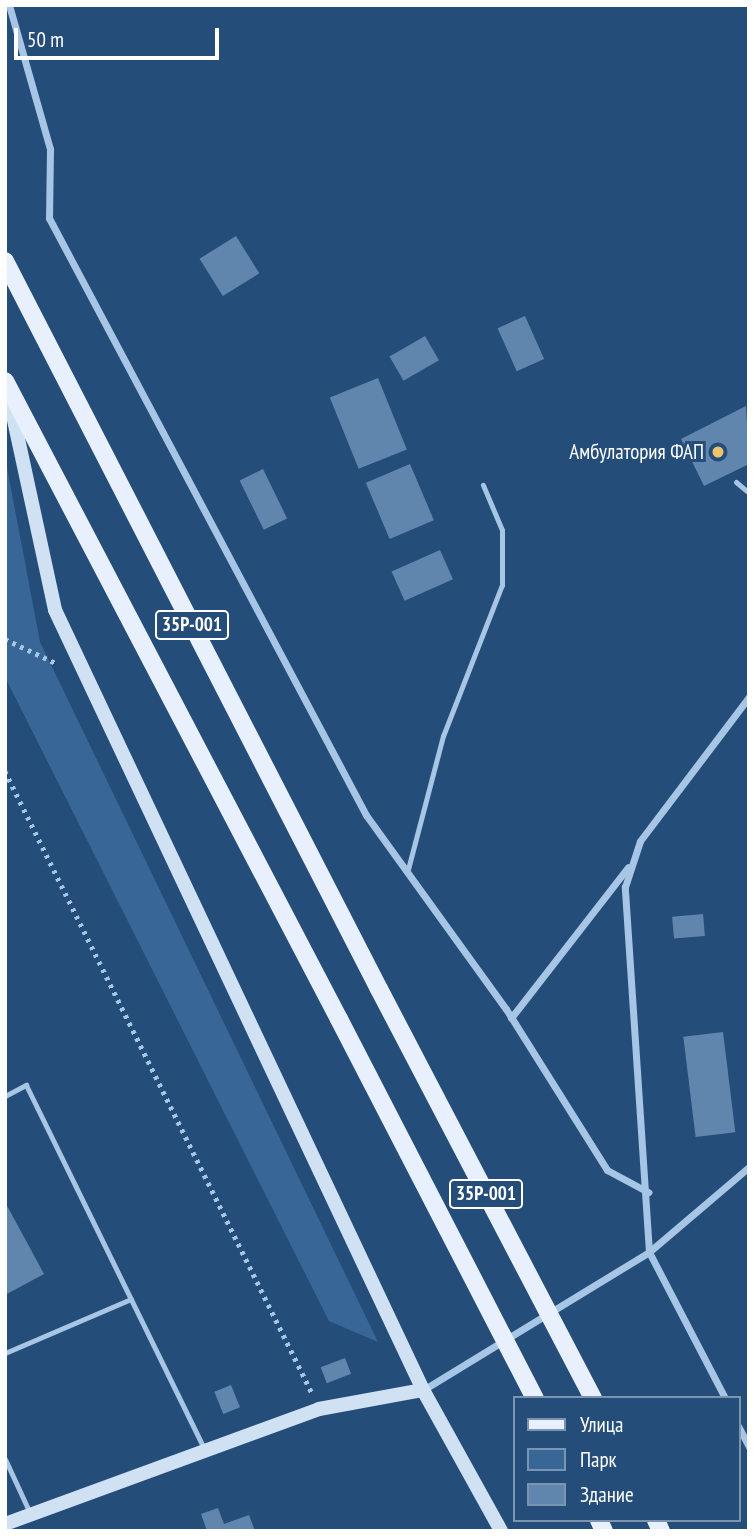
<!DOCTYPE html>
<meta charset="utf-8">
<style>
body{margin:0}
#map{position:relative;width:754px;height:1536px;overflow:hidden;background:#254d79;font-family:"PT Sans Narrow",sans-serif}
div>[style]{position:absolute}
.green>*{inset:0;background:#386797}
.building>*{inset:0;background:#6186ad;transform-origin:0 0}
.path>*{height:4.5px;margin-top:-2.25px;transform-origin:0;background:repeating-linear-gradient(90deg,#a7c5e4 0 3.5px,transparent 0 8.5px)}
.lane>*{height:5px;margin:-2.5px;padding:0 2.5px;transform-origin:2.5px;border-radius:2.5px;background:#a7c5e4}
.street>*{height:7px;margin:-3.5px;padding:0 3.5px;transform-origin:3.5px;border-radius:3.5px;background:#a7c5e4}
.secondary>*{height:14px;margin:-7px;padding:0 7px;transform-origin:7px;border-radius:7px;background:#d0e1f4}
.primary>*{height:18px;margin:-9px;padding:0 9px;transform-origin:9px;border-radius:9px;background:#e7f0fc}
.primary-bridge>*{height:18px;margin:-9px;padding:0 9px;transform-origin:9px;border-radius:9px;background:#e7f0fc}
.dots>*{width:19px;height:19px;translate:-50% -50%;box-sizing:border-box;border:4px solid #254d79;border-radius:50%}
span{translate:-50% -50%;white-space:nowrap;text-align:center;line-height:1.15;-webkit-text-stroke:6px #254d79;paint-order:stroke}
.shield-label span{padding:2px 5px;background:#254d79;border:2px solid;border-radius:5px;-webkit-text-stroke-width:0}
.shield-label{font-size:19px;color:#fff;font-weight:700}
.poi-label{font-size:21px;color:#fff}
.right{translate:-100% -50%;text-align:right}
.frame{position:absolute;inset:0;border:7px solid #fff;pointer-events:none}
.legend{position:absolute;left:513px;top:1396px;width:228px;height:126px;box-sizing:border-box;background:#254d79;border:2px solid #7c94af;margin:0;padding:9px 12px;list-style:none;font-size:21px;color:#fff}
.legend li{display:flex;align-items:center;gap:14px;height:35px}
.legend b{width:35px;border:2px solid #7c94af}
.scale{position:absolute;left:14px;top:28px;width:205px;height:32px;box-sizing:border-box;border:4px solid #fff;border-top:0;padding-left:9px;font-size:21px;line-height:24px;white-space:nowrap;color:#fff;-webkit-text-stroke:5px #254d79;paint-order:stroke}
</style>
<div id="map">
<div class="green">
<i style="clip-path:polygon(5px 457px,40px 642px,378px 1342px,329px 1321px,5px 677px)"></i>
</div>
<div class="building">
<i style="left:236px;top:236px;width:44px;height:43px;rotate:58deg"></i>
<i style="left:525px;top:316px;width:47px;height:30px;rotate:66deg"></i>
<i style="left:425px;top:336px;width:28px;height:41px;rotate:60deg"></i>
<i style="left:378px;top:378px;width:77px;height:52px;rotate:68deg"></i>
<i style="clip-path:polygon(746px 406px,749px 464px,704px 486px,681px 439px)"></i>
<i style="left:410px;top:464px;width:61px;height:48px;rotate:67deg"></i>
<i style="left:263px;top:469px;width:55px;height:26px;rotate:64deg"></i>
<i style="left:440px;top:550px;width:32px;height:53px;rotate:66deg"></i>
<i style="left:703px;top:914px;width:22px;height:31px;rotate:85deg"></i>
<i style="left:723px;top:1032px;width:101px;height:40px;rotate:83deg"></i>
<i style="clip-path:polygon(5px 1202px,44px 1274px,5px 1295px)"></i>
<i style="left:345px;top:1358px;width:17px;height:26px;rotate:69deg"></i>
<i style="left:231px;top:1385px;width:24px;height:18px;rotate:68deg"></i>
<i style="clip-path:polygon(218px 1508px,224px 1524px,249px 1515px,255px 1531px,207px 1531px,201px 1514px)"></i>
</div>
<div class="path">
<i style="left:5px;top:639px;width:59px;rotate:25.3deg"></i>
<i style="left:5px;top:771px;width:694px;rotate:63.73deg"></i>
</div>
<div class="lane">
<i style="left:736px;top:482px;width:17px;rotate:40deg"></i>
<i style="left:407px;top:873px;width:142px;rotate:-75.3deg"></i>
<i style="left:443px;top:736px;width:162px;rotate:-68.7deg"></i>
<i style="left:502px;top:585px;width:55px;rotate:-90deg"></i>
<i style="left:502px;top:530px;width:49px;rotate:-112.9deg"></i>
<i style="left:5px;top:1096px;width:24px;rotate:-28deg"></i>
<i style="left:26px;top:1085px;width:404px;rotate:63.9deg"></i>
<i style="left:5px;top:1353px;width:137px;rotate:-23.2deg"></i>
<i style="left:5px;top:1459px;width:60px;rotate:65.2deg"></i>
</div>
<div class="street">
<i style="left:9px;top:5px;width:150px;rotate:74.1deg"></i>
<i style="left:50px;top:149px;width:69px;rotate:90.8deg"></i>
<i style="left:49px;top:218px;width:676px;rotate:62.03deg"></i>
<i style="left:366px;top:815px;width:239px;rotate:54.2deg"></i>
<i style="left:506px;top:1009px;width:190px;rotate:57.9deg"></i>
<i style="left:607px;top:1170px;width:47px;rotate:28.2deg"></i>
<i style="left:511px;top:1018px;width:191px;rotate:-52.2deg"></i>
<i style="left:423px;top:1390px;width:265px;rotate:-31.4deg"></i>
<i style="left:649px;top:1252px;width:366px;rotate:-93.8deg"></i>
<i style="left:625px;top:887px;width:48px;rotate:-71.9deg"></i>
<i style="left:640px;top:841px;width:181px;rotate:-52.9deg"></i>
<i style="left:725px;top:1398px;width:165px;rotate:-117.5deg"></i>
<i style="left:649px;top:1252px;width:131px;rotate:-40.4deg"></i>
<i style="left:738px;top:1426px;width:24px;rotate:62deg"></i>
</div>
<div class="secondary">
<i style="left:9px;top:397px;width:218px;rotate:77.8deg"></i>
<i style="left:55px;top:610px;width:862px;rotate:64.74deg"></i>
<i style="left:423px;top:1390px;width:161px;rotate:61deg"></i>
<i style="left:5px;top:1524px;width:334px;rotate:-20.1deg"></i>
<i style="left:319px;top:1409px;width:106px;rotate:-10.4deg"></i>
</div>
<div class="primary">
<i style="left:5px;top:261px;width:818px;rotate:62.81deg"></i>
<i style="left:5px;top:381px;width:720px;rotate:62.37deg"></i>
<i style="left:599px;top:1520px;width:12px;rotate:66deg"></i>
<i style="left:656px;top:1520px;width:12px;rotate:66deg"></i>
</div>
<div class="primary-bridge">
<i style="left:379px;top:989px;width:462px;rotate:62.4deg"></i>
<i style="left:339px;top:1019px;width:427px;rotate:62.7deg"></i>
</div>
<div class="dots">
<i style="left:718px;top:452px;background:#edc36c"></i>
</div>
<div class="shield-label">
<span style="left:192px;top:625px">35Р-001</span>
<span style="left:486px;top:1194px">35Р-001</span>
</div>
<div class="poi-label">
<span class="right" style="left:704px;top:452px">Амбулатория ФАП</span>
</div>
<div class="frame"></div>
<ul class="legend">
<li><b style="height:9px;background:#e7f0fc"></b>Улица</li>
<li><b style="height:19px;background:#386797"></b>Парк</li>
<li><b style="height:19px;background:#6186ad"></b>Здание</li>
</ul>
<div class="scale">50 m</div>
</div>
